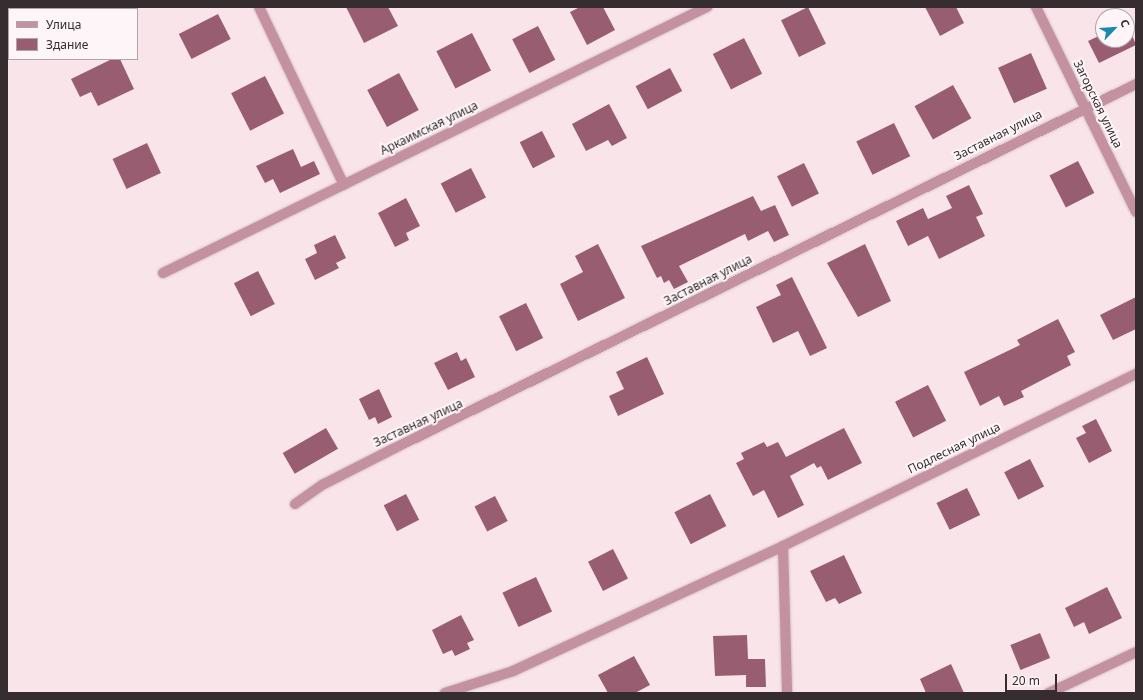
<!DOCTYPE html>
<meta charset="utf-8">
<style>
body{margin:0}
#map{position:relative;width:1143px;height:700px;overflow:hidden;background:#f9e4ea;font-family:"Noto Sans",sans-serif}
div>[style]{position:absolute}
.building>*{inset:0;background:#995d71;transform-origin:0 0}
.roads{filter:drop-shadow(0 0 1px #d2bfc5) drop-shadow(0 0 1px #d2bfc5)}
.minor>*{height:10px;margin:-5px;padding:0 5px;transform-origin:5px;border-radius:5px;background:#c491a1}
span{translate:-50% -50%;white-space:nowrap;text-align:center;line-height:1.15;-webkit-text-stroke:4px #fdf5f7;paint-order:stroke}
.street-label{font-size:12px;color:#352d2f}
.frame{position:absolute;inset:0;border:8px solid #352d2f;pointer-events:none}
.legend{position:absolute;left:8px;top:8px;width:130px;height:52px;box-sizing:border-box;background:#fdf5f7;border:1px solid #ada5a7;margin:0;padding:5px 7px;list-style:none;font-size:12px;color:#352d2f}
.legend li{display:flex;align-items:center;gap:8px;height:20px}
.legend b{width:20px;border:1px solid #ada5a7}
.north{position:absolute;left:1095px;top:8px;width:40px;height:40px;box-sizing:border-box;background:#fdf5f7;border:1px solid #ada5a7;border-radius:50%;rotate:65deg;font-size:11px;font-weight:700;line-height:16px;text-align:center;color:#352d2f}
.north::after{content:'';display:block;margin:auto;width:14px;height:18px;background:#188aaf;clip-path:polygon(50% 0,100% 100%,50% 72%,0 100%)}
.scale{position:absolute;left:1005px;top:674px;width:52px;height:18px;box-sizing:border-box;border:2px solid #352d2f;border-top:0;padding-left:5px;font-size:12px;line-height:14px;white-space:nowrap;color:#352d2f;-webkit-text-stroke:3px #fdf5f7;paint-order:stroke}
</style>
<div id="map">
<div class="building">
<i style="clip-path:polygon(346px 7px,388px 7px,398px 26px,364px 43px)"></i>
<i style="clip-path:polygon(580px 7px,603px 7px,615px 30px,587px 45px,570px 12px)"></i>
<i style="left:808px;top:7px;width:41px;height:30px;rotate:64deg"></i>
<i style="clip-path:polygon(925px 7px,956px 7px,964px 23px,940px 36px)"></i>
<i style="left:218px;top:14px;width:28px;height:44px;rotate:63deg"></i>
<i style="clip-path:polygon(1127px 22px,1136px 45px,1099px 63px,1088px 41px,1103px 34px,1103px 40px,1127px 40px)"></i>
<i style="left:538px;top:26px;width:38px;height:29px;rotate:63deg"></i>
<i style="left:472px;top:33px;width:42px;height:40px;rotate:63deg"></i>
<i style="left:744px;top:38px;width:40px;height:35px;rotate:63deg"></i>
<i style="left:1031px;top:53px;width:39px;height:36px;rotate:66deg"></i>
<i style="clip-path:polygon(112px 59px,120px 59px,134px 89px,98px 106px,91px 92px,80px 97px,71px 79px)"></i>
<i style="left:670px;top:68px;width:26px;height:39px;rotate:62deg"></i>
<i style="left:399px;top:73px;width:42px;height:36px;rotate:62deg"></i>
<i style="left:265px;top:76px;width:42px;height:38px;rotate:63deg"></i>
<i style="left:953px;top:85px;width:38px;height:44px;rotate:61deg"></i>
<i style="clip-path:polygon(609px 104px,627px 138px,612px 146px,608px 140px,586px 151px,572px 124px)"></i>
<i style="left:894px;top:123px;width:37px;height:42px;rotate:64deg"></i>
<i style="left:542px;top:131px;width:29px;height:25px;rotate:63deg"></i>
<i style="left:147px;top:143px;width:33px;height:38px;rotate:65deg"></i>
<i style="clip-path:polygon(293px 149px,301px 167px,314px 161px,320px 174px,280px 193px,273px 179px,265px 183px,256px 166px)"></i>
<i style="left:1078px;top:161px;width:36px;height:32px;rotate:63deg"></i>
<i style="left:804px;top:163px;width:34px;height:30px;rotate:64deg"></i>
<i style="left:471px;top:168px;width:33px;height:34px;rotate:63deg"></i>
<i style="clip-path:polygon(969px 185px,983px 214px,976px 217px,985px 236px,939px 259px,928px 236px,908px 246px,896px 221px,923px 208px,928px 219px,952px 208px,946px 196px)"></i>
<i style="clip-path:polygon(753px 196px,761px 211px,775px 205px,789px 235px,774px 242px,768px 231px,748px 241px,745px 234px,679px 266px,688px 282px,674px 289px,669px 280px,664px 283px,661px 276px,657px 278px,641px 246px)"></i>
<i style="clip-path:polygon(406px 198px,420px 226px,406px 233px,409px 240px,395px 247px,378px 213px)"></i>
<i style="clip-path:polygon(335px 235px,346px 258px,336px 263px,339px 268px,315px 280px,305px 259px,317px 253px,314px 245px)"></i>
<i style="clip-path:polygon(598px 244px,625px 298px,578px 321px,560px 284px,583px 272px,575px 256px)"></i>
<i style="clip-path:polygon(865px 244px,891px 301px,858px 317px,827px 263px)"></i>
<i style="left:258px;top:271px;width:37px;height:27px;rotate:63deg"></i>
<i style="clip-path:polygon(792px 277px,827px 348px,810px 356px,798px 331px,773px 343px,756px 307px,781px 295px,776px 285px)"></i>
<i style="clip-path:polygon(1136px 297px,1136px 329px,1113px 340px,1100px 315px)"></i>
<i style="left:526px;top:303px;width:39px;height:30px;rotate:64deg"></i>
<i style="clip-path:polygon(1058px 319px,1075px 352px,1067px 356px,1071px 365px,1021px 391px,1024px 397px,1004px 406px,999px 396px,980px 406px,964px 372px,1020px 345px,1017px 340px)"></i>
<i style="clip-path:polygon(457px 352px,461px 361px,466px 358px,475px 377px,448px 390px,434px 363px)"></i>
<i style="clip-path:polygon(647px 357px,664px 394px,618px 416px,609px 396px,624px 389px,616px 372px)"></i>
<i style="left:928px;top:385px;width:40px;height:37px;rotate:63deg"></i>
<i style="clip-path:polygon(379px 389px,392px 417px,378px 424px,375px 417px,369px 420px,359px 399px)"></i>
<i style="clip-path:polygon(1096px 419px,1112px 451px,1089px 463px,1076px 438px,1086px 433px,1082px 426px)"></i>
<i style="left:326px;top:428px;width:24px;height:50px;rotate:60deg"></i>
<i style="clip-path:polygon(844px 428px,862px 463px,828px 480px,821px 466px,817px 468px,814px 463px,790px 476px,804px 505px,778px 518px,764px 490px,753px 496px,736px 463px,744px 459px,741px 453px,764px 442px,767px 447px,778px 442px,786px 457px)"></i>
<i style="left:1030px;top:459px;width:31px;height:29px;rotate:63deg"></i>
<i style="left:967px;top:488px;width:30px;height:34px;rotate:64deg"></i>
<i style="left:406px;top:494px;width:29px;height:25px;rotate:63deg"></i>
<i style="left:710px;top:494px;width:36px;height:40px;rotate:63deg"></i>
<i style="left:495px;top:496px;width:28px;height:23px;rotate:63deg"></i>
<i style="left:613px;top:549px;width:33px;height:28px;rotate:63deg"></i>
<i style="clip-path:polygon(844px 555px,862px 593px,839px 604px,835px 598px,826px 602px,810px 571px)"></i>
<i style="left:536px;top:577px;width:38px;height:37px;rotate:65deg"></i>
<i style="clip-path:polygon(1107px 587px,1122px 618px,1089px 634px,1084px 622px,1074px 627px,1065px 608px)"></i>
<i style="clip-path:polygon(461px 615px,474px 640px,467px 643px,470px 649px,455px 656px,452px 650px,443px 654px,432px 630px)"></i>
<i style="left:1040px;top:633px;width:27px;height:32px;rotate:68deg"></i>
<i style="clip-path:polygon(747px 635px,748px 659px,765px 659px,766px 687px,746px 687px,746px 675px,715px 676px,713px 636px)"></i>
<i style="clip-path:polygon(634px 656px,650px 685px,635px 693px,608px 693px,598px 675px)"></i>
<i style="clip-path:polygon(951px 664px,964px 693px,926px 693px,920px 679px)"></i>
</div>
<div class="roads">
<div class="minor">
<i style="left:259px;top:7px;width:197px;rotate:64.5deg"></i>
<i style="left:1036px;top:7px;width:228px;rotate:64deg"></i>
<i style="left:163px;top:273px;width:606px;rotate:-26.06deg"></i>
<i style="left:295px;top:504px;width:35px;rotate:-35deg"></i>
<i style="left:324px;top:484px;width:80px;rotate:-26.9deg"></i>
<i style="left:395px;top:448px;width:826px;rotate:-26.16deg"></i>
<i style="left:783px;top:546px;width:147px;rotate:88.4deg"></i>
<i style="left:445px;top:693px;width:71px;rotate:-17.9deg"></i>
<i style="left:513px;top:671px;width:298px;rotate:-24.8deg"></i>
<i style="left:783px;top:546px;width:393px;rotate:-26deg"></i>
<i style="left:1049px;top:693px;width:96px;rotate:-25.2deg"></i>
</div>
</div>
<div class="street-label">
<span style="left:1098px;top:104px;rotate:64deg">Загорская улица</span>
<span style="left:429px;top:128px;rotate:-26deg">Аркаимская улица</span>
<span style="left:998px;top:135px;rotate:-27deg">Заставная улица</span>
<span style="left:708px;top:280px;rotate:-27deg">Заставная улица</span>
<span style="left:418px;top:423px;rotate:-25deg">Заставная улица</span>
<span style="left:954px;top:448px;rotate:-26deg">Подлесная улица</span>
</div>
<div class="frame"></div>
<ul class="legend">
<li><b style="height:5px;background:#c491a1"></b>Улица</li>
<li><b style="height:11px;background:#995d71"></b>Здание</li>
</ul>
<div class="north">С</div>
<div class="scale">20 m</div>
</div>
